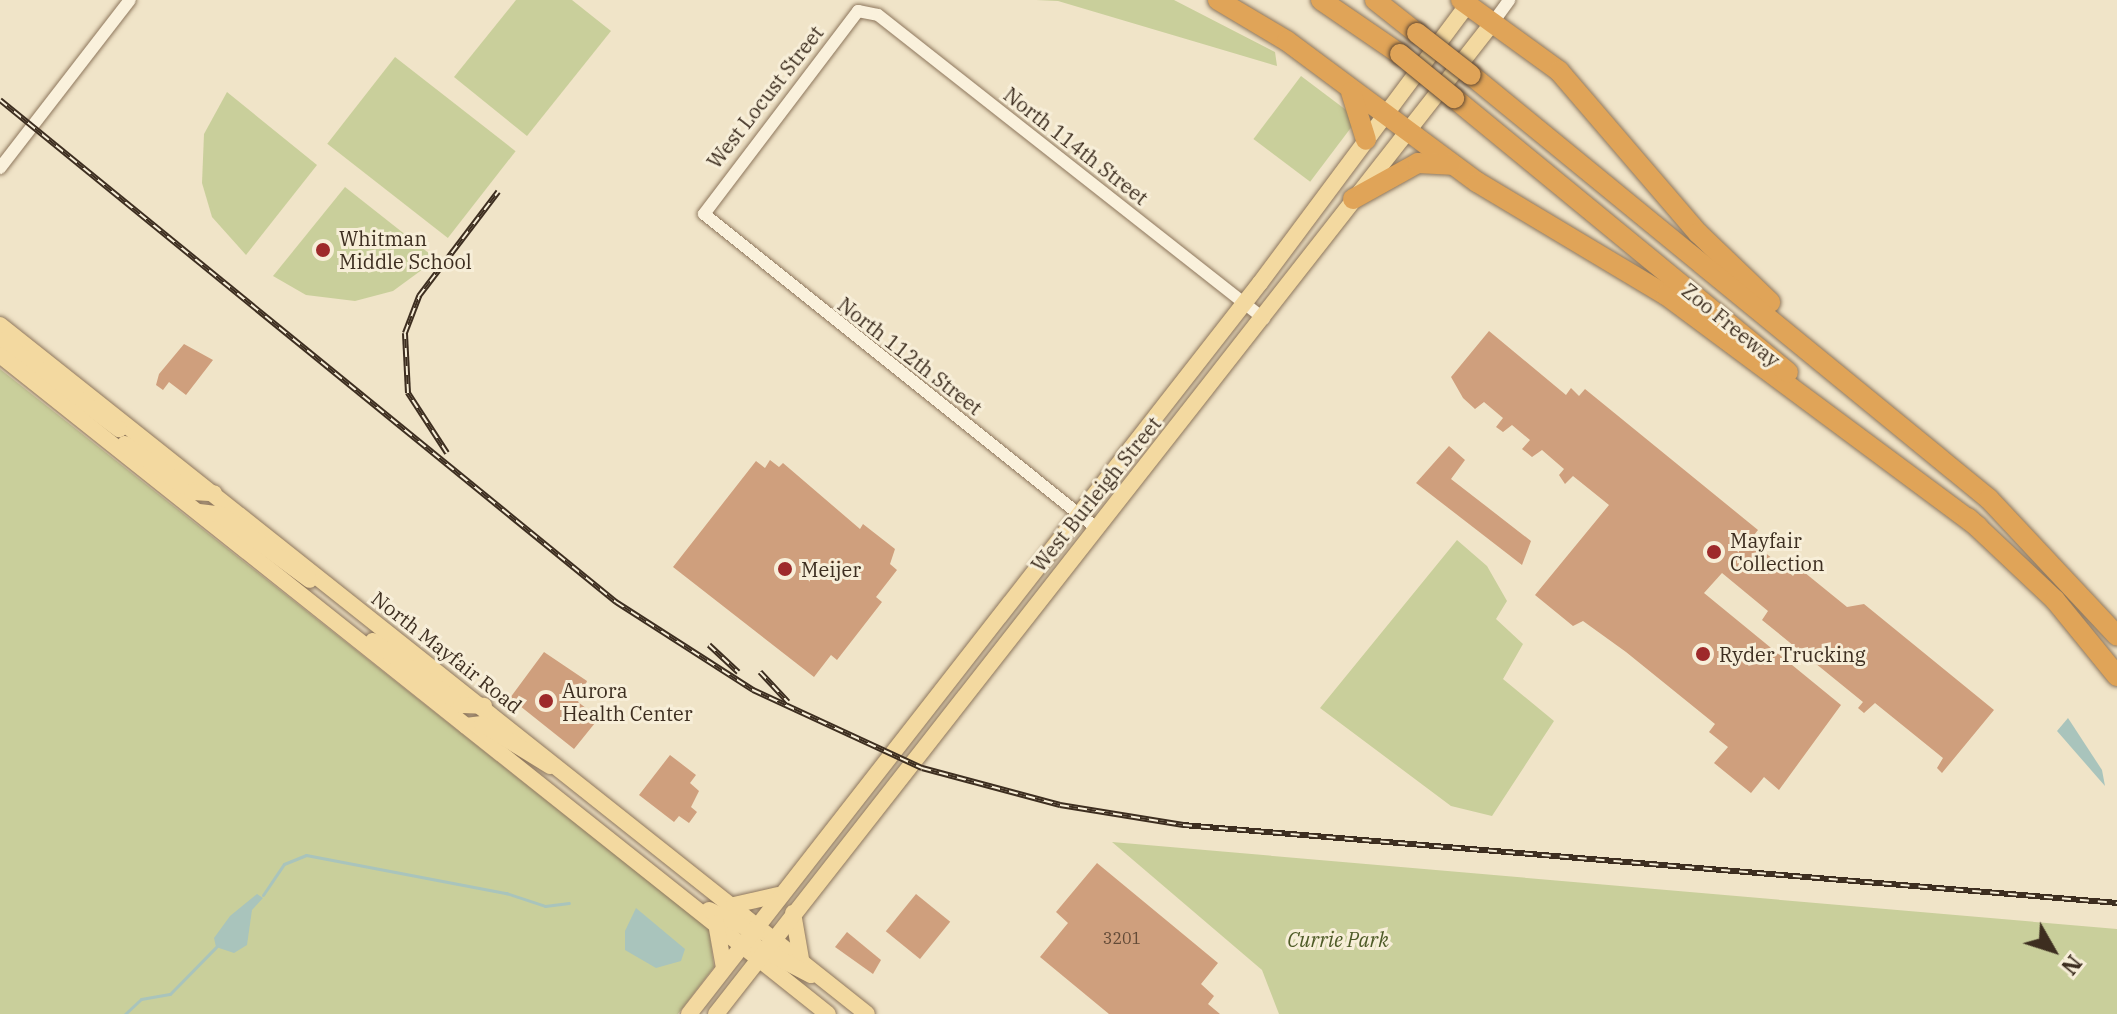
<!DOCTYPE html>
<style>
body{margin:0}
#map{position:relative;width:2117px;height:1014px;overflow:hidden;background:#f0e4c8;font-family:"IBM Plex Serif",serif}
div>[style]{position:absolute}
.green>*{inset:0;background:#c9cf9b;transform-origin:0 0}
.water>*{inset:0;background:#a9c4bc}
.stream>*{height:3px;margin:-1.5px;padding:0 1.5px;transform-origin:1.5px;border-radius:1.5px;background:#a9c4bc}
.building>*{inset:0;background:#cf9f7d;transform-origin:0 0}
.roads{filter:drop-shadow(0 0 2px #8d765c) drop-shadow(0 0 2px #8d765c)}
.minor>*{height:12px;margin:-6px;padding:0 6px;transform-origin:6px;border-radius:6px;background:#faf1dc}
.major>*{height:16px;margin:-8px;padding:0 8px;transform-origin:8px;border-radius:8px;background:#f3d9a0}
.highway>*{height:20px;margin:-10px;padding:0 10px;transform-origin:10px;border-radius:10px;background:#e0a458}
.rail>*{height:6px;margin-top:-3px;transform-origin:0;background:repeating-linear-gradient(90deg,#f7eed8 0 9px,#3d2e20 0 18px);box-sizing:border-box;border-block:2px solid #3d2e20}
.bridges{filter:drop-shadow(0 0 2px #5b4430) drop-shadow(0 0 2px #5b4430)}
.highway-bridge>*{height:20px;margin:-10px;padding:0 10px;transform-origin:10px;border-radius:10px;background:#e0a458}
.dots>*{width:22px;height:22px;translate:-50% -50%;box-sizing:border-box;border:4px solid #f7eed8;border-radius:50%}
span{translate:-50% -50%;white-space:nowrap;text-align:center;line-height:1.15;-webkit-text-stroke:6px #f7eed8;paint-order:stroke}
.number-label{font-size:16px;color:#624a37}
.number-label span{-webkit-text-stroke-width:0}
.street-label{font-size:20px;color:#3d2e20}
.poi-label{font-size:20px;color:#3d2e20}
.left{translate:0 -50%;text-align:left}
.park-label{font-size:20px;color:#4d5a26;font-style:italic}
.north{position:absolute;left:2013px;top:910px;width:80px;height:80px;-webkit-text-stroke:6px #f7eed8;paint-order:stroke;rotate:129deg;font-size:22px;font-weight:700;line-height:32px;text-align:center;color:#3d2e20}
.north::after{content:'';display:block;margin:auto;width:28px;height:36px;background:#3d2e20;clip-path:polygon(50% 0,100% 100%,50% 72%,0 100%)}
</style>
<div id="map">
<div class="green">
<i style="clip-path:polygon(516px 0,572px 0,611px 31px,527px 136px,454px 77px)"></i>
<i style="clip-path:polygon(1036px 0,1174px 0,1275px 52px,1277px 66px,1058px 1px)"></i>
<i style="left:395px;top:57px;width:153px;height:110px;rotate:38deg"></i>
<i style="left:1301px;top:76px;width:71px;height:79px;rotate:37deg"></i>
<i style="clip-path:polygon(227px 92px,317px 165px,246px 255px,212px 217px,202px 183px,204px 134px)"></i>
<i style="clip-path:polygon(345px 187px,435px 258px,434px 261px,393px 291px,355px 301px,306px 295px,273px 276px)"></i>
<i style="clip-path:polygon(0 369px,709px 929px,714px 967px,678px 1014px,0 1014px)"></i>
<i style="clip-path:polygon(1457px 540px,1487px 566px,1507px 601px,1496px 619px,1523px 644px,1503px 679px,1554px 721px,1492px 816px,1451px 806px,1320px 708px)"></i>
<i style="clip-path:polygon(1112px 842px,2117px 929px,2117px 1014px,1279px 1014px,1262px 970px)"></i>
</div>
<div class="water">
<i style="clip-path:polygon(2068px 718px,2102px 770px,2105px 786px,2057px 731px)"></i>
<i style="clip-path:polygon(257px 894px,263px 898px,252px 910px,247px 945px,234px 953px,216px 947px,214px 938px,230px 916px)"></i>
<i style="clip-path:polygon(636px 908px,685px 949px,681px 961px,656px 968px,625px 950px,625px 931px)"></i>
</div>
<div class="stream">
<i style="left:263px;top:895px;width:37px;rotate:-56deg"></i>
<i style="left:284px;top:864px;width:24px;rotate:-22deg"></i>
<i style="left:306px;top:855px;width:204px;rotate:10.8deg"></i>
<i style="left:506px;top:893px;width:41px;rotate:18.4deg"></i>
<i style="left:545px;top:906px;width:24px;rotate:-7deg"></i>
<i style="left:125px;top:1014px;width:22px;rotate:-43deg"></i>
<i style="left:141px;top:999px;width:29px;rotate:-10deg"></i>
<i style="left:170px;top:994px;width:66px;rotate:-45.6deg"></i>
</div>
<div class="building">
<i style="clip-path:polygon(1489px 331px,1566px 395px,1571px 388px,1579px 396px,1585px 389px,1758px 530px,1750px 540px,1793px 576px,1799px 568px,1847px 607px,1864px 604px,1994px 710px,1942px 773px,1937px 768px,1943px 758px,1875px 703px,1864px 713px,1858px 708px,1863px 702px,1762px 620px,1768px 611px,1722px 573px,1704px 593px,1841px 705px,1779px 790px,1764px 777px,1751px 793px,1714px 763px,1728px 747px,1709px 732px,1715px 724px,1626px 652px,1583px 621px,1573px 626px,1535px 595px,1609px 505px,1573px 476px,1565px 484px,1559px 475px,1564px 469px,1542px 450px,1532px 457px,1522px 449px,1530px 440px,1512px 425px,1503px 432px,1496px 427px,1503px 418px,1484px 402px,1475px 409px,1463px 398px,1451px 377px)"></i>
<i style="clip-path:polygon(184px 344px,213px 360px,186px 395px,169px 382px,163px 390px,156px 385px,159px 374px)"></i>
<i style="clip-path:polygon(1449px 446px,1465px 460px,1451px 479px,1531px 541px,1522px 565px,1416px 483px)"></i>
<i style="clip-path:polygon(770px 460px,779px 467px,783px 463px,860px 529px,863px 524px,895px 549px,890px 564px,897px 570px,876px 597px,882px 602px,837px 660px,831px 655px,814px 677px,673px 567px,756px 461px,765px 468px)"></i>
<i style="clip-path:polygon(544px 652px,587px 681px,578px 702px,599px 718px,574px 749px,510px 698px)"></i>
<i style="clip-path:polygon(670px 755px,696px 775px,690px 783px,699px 791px,691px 807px,697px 812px,689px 823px,679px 816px,674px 822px,639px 795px)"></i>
<i style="clip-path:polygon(1097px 863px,1218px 963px,1201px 984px,1214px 996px,1208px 1004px,1220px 1014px,1109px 1014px,1040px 957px,1068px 923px,1056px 912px)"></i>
<i style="left:916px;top:894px;width:44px;height:48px;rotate:39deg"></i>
<i style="clip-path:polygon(847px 932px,881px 960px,873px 974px,835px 947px)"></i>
</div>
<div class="roads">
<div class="minor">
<i style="left:1494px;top:21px;width:26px;rotate:-54deg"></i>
<i style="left:0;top:168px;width:212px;rotate:-52.3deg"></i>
<i style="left:1095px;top:527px;width:501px;rotate:-141.32deg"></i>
<i style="left:704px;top:214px;width:255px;rotate:-52.8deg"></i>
<i style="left:858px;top:11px;width:20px;rotate:11deg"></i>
<i style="left:878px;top:15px;width:491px;rotate:38.2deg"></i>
</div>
<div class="major">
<i style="left:0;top:325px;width:1107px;rotate:38.47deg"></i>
<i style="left:0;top:340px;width:149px;rotate:36.8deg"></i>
<i style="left:0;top:355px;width:1058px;rotate:38.52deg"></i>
<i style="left:125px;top:444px;width:82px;rotate:35.6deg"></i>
<i style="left:192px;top:492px;width:22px;rotate:3deg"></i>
<i style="left:199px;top:512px;width:23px;rotate:7deg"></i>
<i style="left:222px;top:515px;width:109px;rotate:36.5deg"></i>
<i style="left:373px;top:641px;width:109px;rotate:36deg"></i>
<i style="left:461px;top:705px;width:23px;rotate:2deg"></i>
<i style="left:466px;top:726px;width:16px;rotate:-7deg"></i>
<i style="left:482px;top:724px;width:80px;rotate:31.7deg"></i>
<i style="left:734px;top:905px;width:45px;rotate:-12.8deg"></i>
<i style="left:709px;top:910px;width:53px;rotate:25.6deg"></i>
<i style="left:793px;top:913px;width:47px;rotate:80.1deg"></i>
<i style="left:716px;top:923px;width:46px;rotate:79.9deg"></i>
<i style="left:757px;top:947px;width:61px;rotate:27.4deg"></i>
<i style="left:689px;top:1014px;width:928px;rotate:-52.01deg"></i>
<i style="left:1260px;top:283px;width:347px;rotate:-53.3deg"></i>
<i style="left:716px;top:1014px;width:1261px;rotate:-51.92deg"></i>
</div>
<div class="highway">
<i style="left:1218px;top:0;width:80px;rotate:30.7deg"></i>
<i style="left:1287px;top:41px;width:237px;rotate:36.6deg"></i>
<i style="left:1477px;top:182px;width:220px;rotate:30.9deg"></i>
<i style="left:1666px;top:295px;width:389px;rotate:36.6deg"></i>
<i style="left:1321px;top:0;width:96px;rotate:34.4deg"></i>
<i style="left:1375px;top:0;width:53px;rotate:38.2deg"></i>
<i style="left:1461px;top:0;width:121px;rotate:35.9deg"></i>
<i style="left:1559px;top:71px;width:213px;rotate:49.4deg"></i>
<i style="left:1698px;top:233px;width:100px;rotate:43.8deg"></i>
<i style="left:1471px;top:75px;width:669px;rotate:39.3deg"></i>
<i style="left:1989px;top:499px;width:187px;rotate:46.9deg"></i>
<i style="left:1351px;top:92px;width:50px;rotate:72.6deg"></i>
<i style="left:1454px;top:98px;width:432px;rotate:39.4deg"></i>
<i style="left:1353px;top:199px;width:74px;rotate:-29deg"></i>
<i style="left:1418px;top:163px;width:33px;rotate:3deg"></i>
<i style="left:1968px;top:518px;width:120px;rotate:43.3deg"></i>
<i style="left:2055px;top:600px;width:98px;rotate:50.8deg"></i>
</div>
</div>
<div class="rail">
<i style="left:0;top:100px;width:795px;rotate:39.18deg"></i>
<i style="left:616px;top:602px;width:163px;rotate:32.7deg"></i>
<i style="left:753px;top:690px;width:186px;rotate:24.8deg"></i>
<i style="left:922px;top:768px;width:143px;rotate:15deg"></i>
<i style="left:1060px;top:805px;width:125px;rotate:9.2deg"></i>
<i style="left:1183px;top:825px;width:937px;rotate:4.77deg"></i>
<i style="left:447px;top:453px;width:72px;rotate:-123deg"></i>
<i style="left:408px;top:393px;width:60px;rotate:-92.9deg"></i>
<i style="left:405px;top:333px;width:40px;rotate:-69deg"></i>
<i style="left:419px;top:296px;width:131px;rotate:-52.8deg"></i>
<i style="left:709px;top:645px;width:40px;rotate:43deg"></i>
<i style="left:760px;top:672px;width:41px;rotate:47deg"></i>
</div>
<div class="bridges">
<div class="highway-bridge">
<i style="left:1417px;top:33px;width:68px;rotate:37.9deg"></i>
<i style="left:1400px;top:54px;width:70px;rotate:39.2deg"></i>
</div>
</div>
<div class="dots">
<i style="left:323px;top:250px;background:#9e2a2b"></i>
<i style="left:1714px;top:552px;background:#9e2a2b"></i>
<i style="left:785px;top:569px;background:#9e2a2b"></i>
<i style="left:1703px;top:654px;background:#9e2a2b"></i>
<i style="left:546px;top:701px;background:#9e2a2b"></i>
</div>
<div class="number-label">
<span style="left:1122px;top:938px">3201</span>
</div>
<div class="street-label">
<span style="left:765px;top:97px;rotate:-52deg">West Locust Street</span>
<span style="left:1076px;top:146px;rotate:38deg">North 114th Street</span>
<span style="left:1731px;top:325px;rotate:39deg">Zoo Freeway</span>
<span style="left:910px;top:356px;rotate:38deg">North 112th Street</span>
<span style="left:1096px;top:494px;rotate:-51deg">West Burleigh Street</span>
<span style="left:447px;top:652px;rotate:38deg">North Mayfair Road</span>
</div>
<div class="poi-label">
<span class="left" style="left:339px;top:250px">Whitman<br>Middle School</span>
<span class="left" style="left:1730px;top:552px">Mayfair<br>Collection</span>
<span class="left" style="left:801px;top:569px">Meijer</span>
<span class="left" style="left:1719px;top:654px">Ryder Trucking</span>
<span class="left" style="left:562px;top:702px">Aurora<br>Health Center</span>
</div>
<div class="park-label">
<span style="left:1338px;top:939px">Currie Park</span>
</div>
<div class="north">N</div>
</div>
